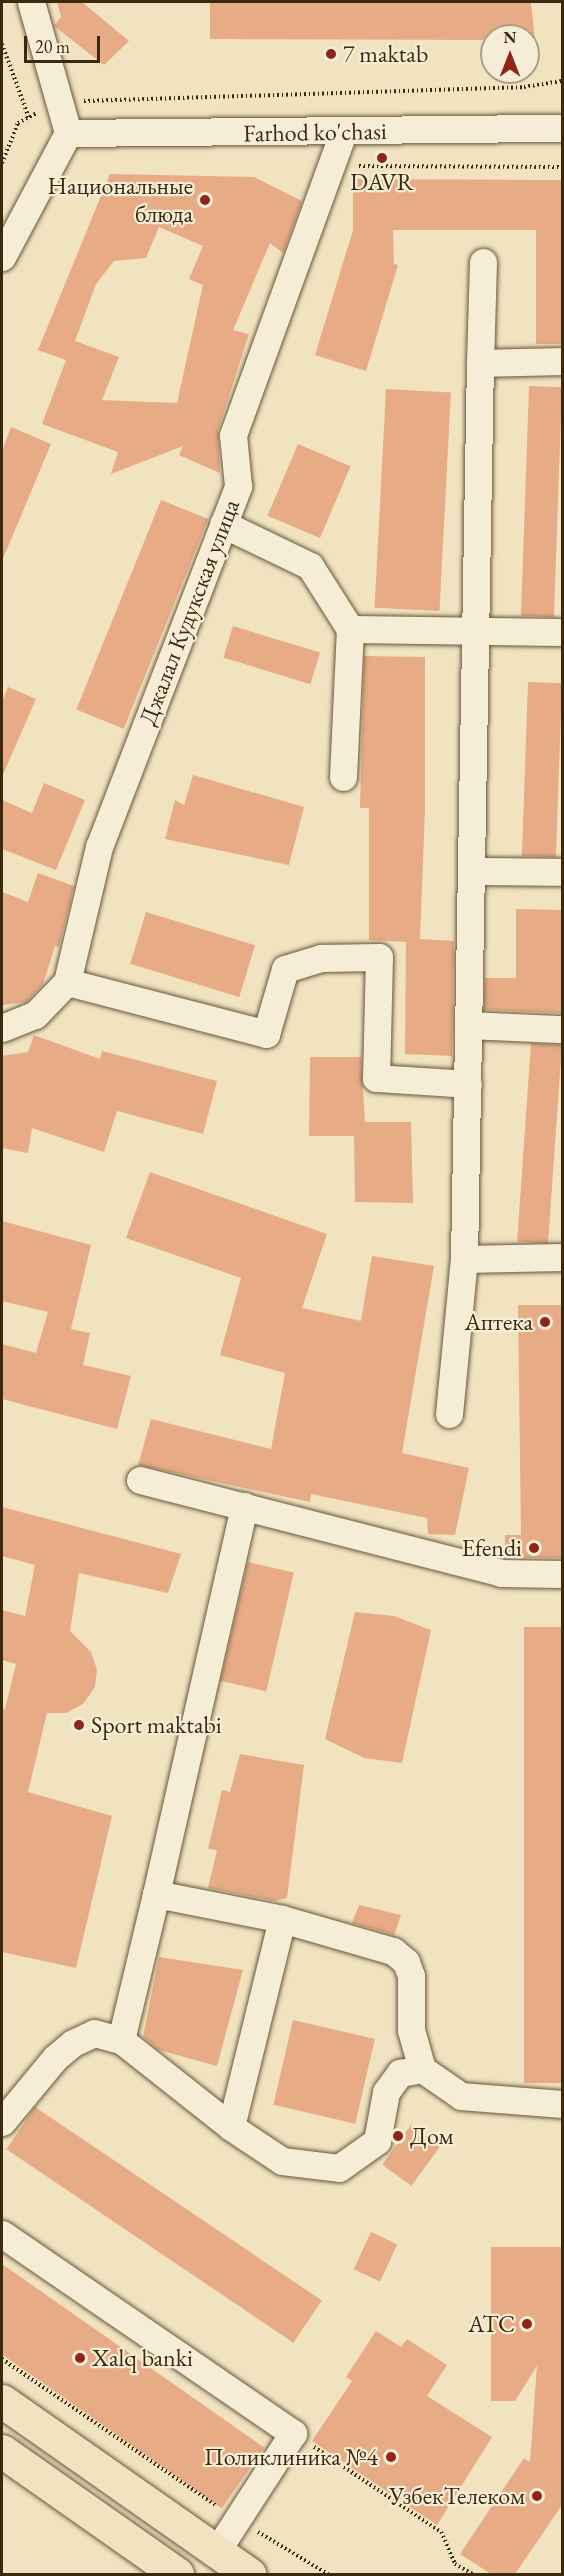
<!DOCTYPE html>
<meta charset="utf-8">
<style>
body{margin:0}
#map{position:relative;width:564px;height:2576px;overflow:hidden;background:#f1e3c0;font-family:"EB Garamond",serif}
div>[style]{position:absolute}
.building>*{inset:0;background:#e7ab86;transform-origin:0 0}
.path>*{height:4px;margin-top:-2px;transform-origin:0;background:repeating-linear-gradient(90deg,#3b290e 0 1.5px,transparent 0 4.5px)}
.roads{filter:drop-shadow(0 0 2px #68583a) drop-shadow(0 0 2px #68583a)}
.minor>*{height:27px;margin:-13.5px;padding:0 13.5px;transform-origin:13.5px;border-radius:13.5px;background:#f6edd6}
.major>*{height:33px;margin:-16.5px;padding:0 16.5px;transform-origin:16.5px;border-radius:16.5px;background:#f1e3c0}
.dots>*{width:16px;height:16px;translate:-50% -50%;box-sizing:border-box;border:3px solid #f6edd6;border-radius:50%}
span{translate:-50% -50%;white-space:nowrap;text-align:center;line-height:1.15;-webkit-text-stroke:4.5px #f6edd6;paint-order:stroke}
.poi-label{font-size:24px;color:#3b290e}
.left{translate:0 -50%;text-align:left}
.right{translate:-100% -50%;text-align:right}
.street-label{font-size:24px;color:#3b290e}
.frame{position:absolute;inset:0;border:3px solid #3b290e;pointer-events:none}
.north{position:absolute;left:480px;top:24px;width:60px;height:60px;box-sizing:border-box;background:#f6edd6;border:2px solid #ab9f86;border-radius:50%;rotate:0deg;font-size:16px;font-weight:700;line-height:24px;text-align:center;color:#3b290e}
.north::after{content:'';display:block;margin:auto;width:21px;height:27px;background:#8f2418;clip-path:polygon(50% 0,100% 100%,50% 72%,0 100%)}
.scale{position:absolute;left:24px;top:36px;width:76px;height:27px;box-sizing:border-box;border:3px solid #3b290e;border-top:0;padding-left:8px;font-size:18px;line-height:21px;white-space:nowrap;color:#3b290e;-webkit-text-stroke:4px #f6edd6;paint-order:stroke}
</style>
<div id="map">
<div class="building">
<i style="clip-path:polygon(57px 2px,82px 2px,129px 41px,104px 65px,54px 26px,61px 17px)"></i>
<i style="clip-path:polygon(210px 2px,531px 2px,535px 41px,528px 41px,528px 36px,492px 36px,492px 40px,210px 39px)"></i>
<i style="clip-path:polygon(evenodd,110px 174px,254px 177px,302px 201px,283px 253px,270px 243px,233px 330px,249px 334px,218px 430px,220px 473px,179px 455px,183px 446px,111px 474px,118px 452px,42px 424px,66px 360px,38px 350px,110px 174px,159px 227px,203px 246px,189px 279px,203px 285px,177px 403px,102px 400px,119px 357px,75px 341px,96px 284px,114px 261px,146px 258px,159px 227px)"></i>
<i style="clip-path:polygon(353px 179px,562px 180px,562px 344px,536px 344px,536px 230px,393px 230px,394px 264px,398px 265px,366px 371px,315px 355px,353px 230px)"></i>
<i style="left:529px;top:386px;width:33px;height:230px;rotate:2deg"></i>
<i style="left:386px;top:389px;width:65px;height:219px;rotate:3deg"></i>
<i style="clip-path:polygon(11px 427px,51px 444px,2px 561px,2px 451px)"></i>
<i style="left:298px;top:444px;width:57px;height:78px;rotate:23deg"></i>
<i style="left:161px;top:500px;width:51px;height:226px;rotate:22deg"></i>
<i style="left:233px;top:626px;width:91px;height:33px;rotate:17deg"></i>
<i style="clip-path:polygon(364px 656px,425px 657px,425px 809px,420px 939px,454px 941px,452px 1056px,405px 1054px,406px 942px,369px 940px,369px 808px,360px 808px)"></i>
<i style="left:528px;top:682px;width:34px;height:174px;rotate:2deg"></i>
<i style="clip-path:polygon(8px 687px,36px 699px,2px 777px,2px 702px)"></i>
<i style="clip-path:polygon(193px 775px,304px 807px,289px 865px,165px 839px,175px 800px,184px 805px)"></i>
<i style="clip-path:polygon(44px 783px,85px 800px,56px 870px,2px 849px,2px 800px,32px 813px)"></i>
<i style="clip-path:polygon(38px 873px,74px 886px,59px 947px,55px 946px,43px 984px,26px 1002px,2px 1005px,2px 892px,28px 902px)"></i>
<i style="clip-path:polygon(516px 909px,562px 910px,562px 1013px,484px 1010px,485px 978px,516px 978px)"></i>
<i style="left:146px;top:912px;width:114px;height:54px;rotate:17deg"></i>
<i style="clip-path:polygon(34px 1035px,100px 1059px,102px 1051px,217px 1081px,203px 1134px,117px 1111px,104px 1152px,32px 1128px,28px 1153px,2px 1148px,2px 1056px,28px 1052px)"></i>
<i style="left:531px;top:1043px;width:31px;height:199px;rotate:4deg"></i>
<i style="clip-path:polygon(310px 1057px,361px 1057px,365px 1122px,411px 1122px,413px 1203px,355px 1202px,354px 1136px,309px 1136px)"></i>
<i style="clip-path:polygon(150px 1172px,327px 1234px,302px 1308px,361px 1321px,372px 1256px,434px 1266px,402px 1453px,469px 1468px,455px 1535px,428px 1534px,427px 1518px,311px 1494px,310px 1502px,138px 1465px,151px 1419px,271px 1449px,285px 1373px,220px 1355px,241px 1278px,126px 1238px)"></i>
<i style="clip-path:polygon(2px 1221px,91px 1245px,71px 1329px,90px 1333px,83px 1365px,131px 1376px,117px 1429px,2px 1399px,2px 1344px,36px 1353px,48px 1312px,2px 1301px)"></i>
<i style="clip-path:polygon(518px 1305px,562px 1305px,562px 1558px,505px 1557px,505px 1535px,521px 1535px)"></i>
<i style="clip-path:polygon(2px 1507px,181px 1554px,168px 1593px,79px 1573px,70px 1631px,91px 1652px,97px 1670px,95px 1687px,83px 1704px,66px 1713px,47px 1713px,28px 1792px,112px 1816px,76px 1968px,2px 1952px,2px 1708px,5px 1709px,16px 1664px,2px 1660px,2px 1610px,25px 1616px,35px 1565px,2px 1556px)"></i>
<i style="left:248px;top:1562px;width:47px;height:122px;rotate:13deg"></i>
<i style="clip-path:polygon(355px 1612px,394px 1616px,431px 1630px,402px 1763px,364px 1758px,325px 1739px)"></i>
<i style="left:524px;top:1627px;width:38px;height:456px"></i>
<i style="clip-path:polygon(240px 1754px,304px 1765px,287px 1898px,274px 1901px,208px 1888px,217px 1850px,208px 1849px,222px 1790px,230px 1792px)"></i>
<i style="clip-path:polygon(359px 1905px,401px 1915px,394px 1935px,352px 1923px)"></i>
<i style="clip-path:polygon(159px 1957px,243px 1970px,217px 2066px,159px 2050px,143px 2037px)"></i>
<i style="left:293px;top:2020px;width:84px;height:87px;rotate:13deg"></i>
<i style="left:35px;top:2107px;width:346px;height:51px;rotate:34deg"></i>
<i style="left:411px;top:2125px;width:36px;height:49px;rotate:36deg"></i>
<i style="left:371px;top:2232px;width:29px;height:41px;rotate:25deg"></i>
<i style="clip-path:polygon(491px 2247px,562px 2247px,562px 2505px,515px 2574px,491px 2574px,460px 2554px,524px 2458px,530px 2462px,537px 2366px,515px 2401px,491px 2401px)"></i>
<i style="left:2px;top:2264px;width:320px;height:74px;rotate:35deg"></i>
<i style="clip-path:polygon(376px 2331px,401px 2347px,407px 2339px,447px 2365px,427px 2396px,492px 2437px,437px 2525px,312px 2441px,352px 2381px,346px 2377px)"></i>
</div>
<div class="path">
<i style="left:2px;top:44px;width:79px;rotate:70deg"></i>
<i style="left:84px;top:101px;width:440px;rotate:-1.8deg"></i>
<i style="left:524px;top:87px;width:38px;rotate:-9deg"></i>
<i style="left:2px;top:163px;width:43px;rotate:-68.2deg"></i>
<i style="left:18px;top:123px;width:21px;rotate:-28deg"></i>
<i style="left:359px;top:166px;width:203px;rotate:0.3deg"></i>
<i style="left:2px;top:2359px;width:260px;rotate:34.4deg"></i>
<i style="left:314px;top:2447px;width:153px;rotate:33.8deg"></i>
<i style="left:441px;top:2532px;width:35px;rotate:66deg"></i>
<i style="left:455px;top:2564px;width:20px;rotate:30deg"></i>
<i style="left:258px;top:2532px;width:82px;rotate:31deg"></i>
</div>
<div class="roads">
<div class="minor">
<i style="left:31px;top:2px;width:136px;rotate:74.2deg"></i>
<i style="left:2px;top:257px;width:140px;rotate:-62deg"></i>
<i style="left:68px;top:133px;width:494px;rotate:-0.6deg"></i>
<i style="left:480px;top:363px;width:101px;rotate:-88.3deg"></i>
<i style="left:223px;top:524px;width:97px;rotate:25.8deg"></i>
<i style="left:310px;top:566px;width:75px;rotate:57.6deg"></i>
<i style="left:350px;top:629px;width:212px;rotate:0.8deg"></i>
<i style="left:343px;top:777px;width:148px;rotate:-87.3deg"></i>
<i style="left:471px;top:871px;width:91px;rotate:0.6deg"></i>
<i style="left:67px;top:982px;width:206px;rotate:14.6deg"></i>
<i style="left:266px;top:1034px;width:68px;rotate:-73.7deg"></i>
<i style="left:285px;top:969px;width:38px;rotate:-17deg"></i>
<i style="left:321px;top:958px;width:58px;rotate:-1deg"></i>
<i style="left:379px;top:957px;width:121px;rotate:91.4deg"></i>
<i style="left:376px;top:1078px;width:92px;rotate:3.7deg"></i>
<i style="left:469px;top:1025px;width:93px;rotate:2.5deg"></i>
<i style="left:2px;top:1028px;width:35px;rotate:-22deg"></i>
<i style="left:35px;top:1015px;width:46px;rotate:-45.9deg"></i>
<i style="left:67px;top:982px;width:139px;rotate:-76.7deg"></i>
<i style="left:99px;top:847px;width:387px;rotate:-68.9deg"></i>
<i style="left:238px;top:486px;width:51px;rotate:-95.6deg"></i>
<i style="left:233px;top:435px;width:321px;rotate:-70deg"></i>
<i style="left:464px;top:1259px;width:98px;rotate:-1.2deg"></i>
<i style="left:449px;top:1414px;width:156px;rotate:-84.5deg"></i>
<i style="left:464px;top:1259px;width:896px;rotate:-88.98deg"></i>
<i style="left:480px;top:363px;width:82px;rotate:-1.4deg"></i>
<i style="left:140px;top:1480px;width:373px;rotate:14.4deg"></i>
<i style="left:501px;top:1573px;width:61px;rotate:0.9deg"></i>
<i style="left:156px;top:1894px;width:398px;rotate:-77.2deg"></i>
<i style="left:282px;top:1919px;width:214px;rotate:103.8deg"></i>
<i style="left:231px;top:2127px;width:61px;rotate:33.7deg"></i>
<i style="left:282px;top:2161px;width:57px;rotate:7deg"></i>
<i style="left:339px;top:2168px;width:47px;rotate:-35.4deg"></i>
<i style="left:377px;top:2141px;width:50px;rotate:-79.6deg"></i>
<i style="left:386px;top:2092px;width:24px;rotate:-54deg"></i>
<i style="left:400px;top:2073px;width:22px;rotate:-10deg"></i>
<i style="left:121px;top:2040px;width:150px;rotate:-76.5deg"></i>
<i style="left:156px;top:1894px;width:128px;rotate:11.2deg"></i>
<i style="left:282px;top:1919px;width:116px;rotate:16.1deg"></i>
<i style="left:393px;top:1951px;width:17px;rotate:40deg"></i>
<i style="left:406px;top:1962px;width:15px;rotate:70deg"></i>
<i style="left:411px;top:1976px;width:54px;rotate:90deg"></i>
<i style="left:411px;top:2030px;width:41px;rotate:74.2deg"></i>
<i style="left:422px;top:2069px;width:47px;rotate:34.7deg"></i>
<i style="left:461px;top:2096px;width:101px;rotate:4.5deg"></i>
<i style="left:2px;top:2122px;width:83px;rotate:-50.4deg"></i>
<i style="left:55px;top:2058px;width:23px;rotate:-40deg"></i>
<i style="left:73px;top:2043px;width:23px;rotate:-25deg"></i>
<i style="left:94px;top:2033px;width:28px;rotate:15deg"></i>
<i style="left:121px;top:2040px;width:140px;rotate:38.3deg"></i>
<i style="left:2px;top:2234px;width:353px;rotate:34.4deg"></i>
<i style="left:293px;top:2433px;width:142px;rotate:122.9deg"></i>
</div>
<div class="major">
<i style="left:2px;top:2401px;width:302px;rotate:35deg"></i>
<i style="left:2px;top:2451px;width:214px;rotate:35.1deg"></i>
</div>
</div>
<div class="dots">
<i style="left:331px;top:54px;background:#8f2418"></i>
<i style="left:382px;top:158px;background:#8f2418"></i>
<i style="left:205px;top:200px;background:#8f2418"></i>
<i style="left:545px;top:1322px;background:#8f2418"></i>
<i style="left:534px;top:1548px;background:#8f2418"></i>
<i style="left:79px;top:1725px;background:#8f2418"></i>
<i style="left:398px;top:2136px;background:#8f2418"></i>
<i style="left:527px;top:2324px;background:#8f2418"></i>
<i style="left:80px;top:2358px;background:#8f2418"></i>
<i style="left:391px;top:2457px;background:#8f2418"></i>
<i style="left:537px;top:2496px;background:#8f2418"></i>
</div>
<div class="poi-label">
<span class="left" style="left:343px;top:54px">7 maktab</span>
<span style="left:382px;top:182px">DAVR</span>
<span class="right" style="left:193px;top:200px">Национальные<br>блюда</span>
<span class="right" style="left:533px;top:1322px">Аптека</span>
<span class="right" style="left:522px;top:1548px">Efendi</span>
<span class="left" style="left:91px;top:1725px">Sport maktabi</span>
<span class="left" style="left:410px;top:2136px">Дом</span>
<span class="right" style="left:515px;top:2324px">ATC</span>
<span class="left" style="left:92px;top:2358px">Xalq banki</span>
<span class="right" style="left:378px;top:2457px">Поликлиника №4</span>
<span class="right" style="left:525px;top:2496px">УзбекТелеком</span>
</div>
<div class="street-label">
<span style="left:315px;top:132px;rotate:-1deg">Farhod ko'chasi</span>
<span style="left:189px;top:612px;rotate:-69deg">Джалал Кудукская улица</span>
</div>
<div class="frame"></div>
<div class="north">N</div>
<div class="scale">20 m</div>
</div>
